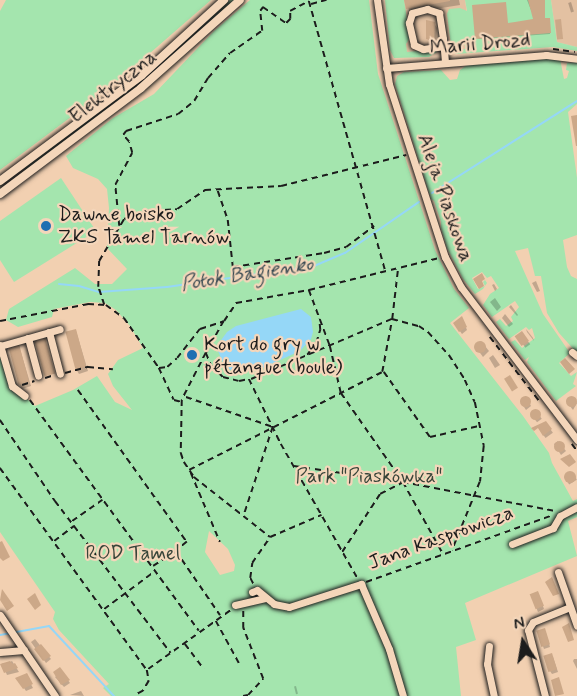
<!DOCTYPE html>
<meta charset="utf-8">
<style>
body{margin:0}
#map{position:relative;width:577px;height:696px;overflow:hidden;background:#f2d0b1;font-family:Mynerve,sans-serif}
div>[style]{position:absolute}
.built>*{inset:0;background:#e3c1a2}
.green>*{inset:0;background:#a4e5ae}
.water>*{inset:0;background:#95d7f7}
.shadow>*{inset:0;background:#0003;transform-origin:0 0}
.stream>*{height:2px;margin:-1px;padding:0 1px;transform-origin:1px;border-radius:1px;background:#95d7f7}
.building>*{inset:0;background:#cca888;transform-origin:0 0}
.round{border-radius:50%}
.path>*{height:1.5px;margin-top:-0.75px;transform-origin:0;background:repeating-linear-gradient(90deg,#1c1c1c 0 6px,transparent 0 10.5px)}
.roads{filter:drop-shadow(0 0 2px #1c1c1c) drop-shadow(0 0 2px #1c1c1c)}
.minor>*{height:7px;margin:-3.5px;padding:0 3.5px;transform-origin:3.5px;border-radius:3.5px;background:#f4d6ba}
.major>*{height:8px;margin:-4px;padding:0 4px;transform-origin:4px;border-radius:4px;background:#f4d6ba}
.dots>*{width:16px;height:16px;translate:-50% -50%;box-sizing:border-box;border:3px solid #f4d6ba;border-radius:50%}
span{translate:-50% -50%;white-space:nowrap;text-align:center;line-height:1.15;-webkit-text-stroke:4.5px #f4d6ba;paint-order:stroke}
.street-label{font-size:20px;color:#1c1c1c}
.poi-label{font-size:20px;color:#1c1c1c}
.left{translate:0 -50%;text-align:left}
.park-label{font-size:20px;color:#374439}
.water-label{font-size:21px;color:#3a4b53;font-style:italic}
.north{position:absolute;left:493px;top:612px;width:60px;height:60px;-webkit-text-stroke:4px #f4d6ba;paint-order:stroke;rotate:348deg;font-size:16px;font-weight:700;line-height:24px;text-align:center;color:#1c1c1c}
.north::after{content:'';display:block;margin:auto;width:21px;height:27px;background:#1c1c1c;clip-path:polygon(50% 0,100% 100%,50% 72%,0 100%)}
</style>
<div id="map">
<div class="built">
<i style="clip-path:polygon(400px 0,465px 0,472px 49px,407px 54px)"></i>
<i style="clip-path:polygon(551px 0,577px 0,577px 47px,557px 42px)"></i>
</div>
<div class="green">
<i style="clip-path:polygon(6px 0,211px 0,111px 87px,0 170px,0 11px)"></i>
<i style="clip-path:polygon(230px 0,235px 0,152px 75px,26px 171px,24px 168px,172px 53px)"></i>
<i style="clip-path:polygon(evenodd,250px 0,369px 0,378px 74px,435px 250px,454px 289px,469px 308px,450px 323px,523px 416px,549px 453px,552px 463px,573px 501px,577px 499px,577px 517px,568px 521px,577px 556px,465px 603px,476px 640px,456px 647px,461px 696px,111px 696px,103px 688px,109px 684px,59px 630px,53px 619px,55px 612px,0 532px,0 343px,12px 386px,35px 406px,73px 390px,97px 376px,115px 402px,132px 410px,113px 386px,108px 374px,118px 360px,143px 348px,130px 326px,116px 310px,105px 303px,90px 302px,54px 309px,52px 317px,18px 327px,6px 320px,9px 309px,75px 268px,95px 284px,112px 284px,127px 269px,107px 248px,109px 208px,107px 189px,98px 179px,73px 168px,66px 156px,113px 118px,154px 94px,214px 31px,250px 0,209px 531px,228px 549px,235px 565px,234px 571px,220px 575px,205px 552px,209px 531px)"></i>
<i style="clip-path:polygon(385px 0,404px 0,410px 38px,406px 44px,407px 52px,435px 49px,437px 52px,429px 57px,394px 58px,390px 50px)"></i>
<i style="clip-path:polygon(465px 0,551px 0,557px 42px,577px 47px,577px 51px,553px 47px,456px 54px,451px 50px,465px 49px,465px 45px,451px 46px,447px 14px,449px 9px,460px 8px,467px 11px)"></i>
<i style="clip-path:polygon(530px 59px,560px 59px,564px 79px,567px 78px,569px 71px,566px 70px,567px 63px,577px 62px,577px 104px,568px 112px,577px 178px,577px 235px,563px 240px,567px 267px,571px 276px,577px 279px,577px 353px,559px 333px,547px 313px,541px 276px,535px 276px,528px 248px,515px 251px,543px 314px,570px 353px,559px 363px,571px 376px,577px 372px,573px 384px,576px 386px,556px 401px,527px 362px,529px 357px,525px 360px,511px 342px,515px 340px,522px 348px,535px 338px,532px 328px,529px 330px,526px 327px,509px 339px,496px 322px,500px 319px,506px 326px,513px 321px,511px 317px,519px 307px,515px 301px,492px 317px,483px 305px,490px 294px,499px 288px,491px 276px,487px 278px,482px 272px,472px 278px,478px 289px,485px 286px,483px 282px,485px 280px,487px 283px,483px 289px,475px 294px,463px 279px,447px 248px,441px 228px,441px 222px,434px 201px,431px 199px,395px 84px,397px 76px,404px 72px,441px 70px,450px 80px,457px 79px,460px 70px,467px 65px)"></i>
<i style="clip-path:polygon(61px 178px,96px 231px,14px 282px,0 260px,0 221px)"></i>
</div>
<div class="water">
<i style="clip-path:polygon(301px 309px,311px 317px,313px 332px,311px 339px,300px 351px,256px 371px,232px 371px,224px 365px,218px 351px,219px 343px,227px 332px,236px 326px)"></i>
</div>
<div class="shadow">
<i style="clip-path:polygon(406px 0,459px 0,460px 5px,410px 13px)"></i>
<i style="clip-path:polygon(527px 0,545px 0,544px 20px,549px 20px,550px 34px,477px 39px,508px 24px,535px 20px)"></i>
<i style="left:571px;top:2px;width:10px;height:3px;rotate:73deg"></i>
<i style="clip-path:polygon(434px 23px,437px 28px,436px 45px,431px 44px,428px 39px)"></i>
<i style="clip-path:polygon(536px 281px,540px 291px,537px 292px,532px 283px)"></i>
<i style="clip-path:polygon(494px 284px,497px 289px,495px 291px,492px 285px)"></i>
<i style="clip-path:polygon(495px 298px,501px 307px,497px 311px,490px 302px)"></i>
<i style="clip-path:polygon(511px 305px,518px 315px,517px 316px,509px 307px)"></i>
<i style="clip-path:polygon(505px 314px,513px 324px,509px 327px,502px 318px)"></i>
<i style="clip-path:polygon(462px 318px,467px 330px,462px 334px,454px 323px)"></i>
<i style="clip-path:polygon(526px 329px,533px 338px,534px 341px,527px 332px)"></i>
<i style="clip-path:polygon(76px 331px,88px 371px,79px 374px,76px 369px)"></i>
<i style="left:522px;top:333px;width:14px;height:6px;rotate:54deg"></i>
<i style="clip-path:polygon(481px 341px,489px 351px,483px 357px,475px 346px)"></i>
<i style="clip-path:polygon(19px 346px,31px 386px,22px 389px,19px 384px)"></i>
<i style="clip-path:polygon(493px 355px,500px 365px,495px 368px,489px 358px)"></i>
<i style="clip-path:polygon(526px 396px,531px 406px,526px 410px,520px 401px)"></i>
<i style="clip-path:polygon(571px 397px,577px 403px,573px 410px,566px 401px)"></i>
<i style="left:535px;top:410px;width:11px;height:6px;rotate:52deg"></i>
<i style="left:546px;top:423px;width:12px;height:9px;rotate:55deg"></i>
<i style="clip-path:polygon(558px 441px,566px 451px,561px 455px,554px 444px)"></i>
<i style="left:572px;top:472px;width:9px;height:9px;rotate:58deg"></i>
<i style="clip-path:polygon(531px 595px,539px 595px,544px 609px,538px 612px)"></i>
<i style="clip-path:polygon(538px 632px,546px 633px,550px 647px,544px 649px)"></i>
<i style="clip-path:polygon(35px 639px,51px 659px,46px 663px,31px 642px)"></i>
<i style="clip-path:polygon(553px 657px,558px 672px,552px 674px,550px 671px)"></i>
<i style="clip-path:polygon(574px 659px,577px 659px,577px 669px,573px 661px)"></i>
<i style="clip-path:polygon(12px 661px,19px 672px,7px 675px,2px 663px,5px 665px)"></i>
<i style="clip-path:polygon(62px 672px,70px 683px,64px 687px,55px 677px)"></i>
<i style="clip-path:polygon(26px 675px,33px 688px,26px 691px,18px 679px)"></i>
<i style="left:296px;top:686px;width:8px;height:2px;rotate:76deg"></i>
<i style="clip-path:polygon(81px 691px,84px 696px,70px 695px)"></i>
</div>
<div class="stream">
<i style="left:432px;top:193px;width:172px;rotate:-32.4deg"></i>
<i style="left:59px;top:284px;width:20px;rotate:6deg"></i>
<i style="left:79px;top:286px;width:21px;rotate:17deg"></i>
<i style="left:99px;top:292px;width:68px;rotate:-4.2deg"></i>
<i style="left:167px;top:287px;width:148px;rotate:-8.1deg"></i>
<i style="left:314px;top:266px;width:34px;rotate:-23deg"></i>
<i style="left:345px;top:253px;width:90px;rotate:-34.6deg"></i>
<i style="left:0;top:635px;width:50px;rotate:-10.4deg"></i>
<i style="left:49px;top:626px;width:96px;rotate:47.1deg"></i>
</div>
<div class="building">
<i style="clip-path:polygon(404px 0,450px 0,450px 1px,406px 9px)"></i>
<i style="clip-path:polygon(528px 0,545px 0,545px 18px,550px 18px,551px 33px,475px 39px,472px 5px,506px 2px,508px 23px,515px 22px,533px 19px)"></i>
<i style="left:561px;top:19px;width:20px;height:6px;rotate:84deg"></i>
<i style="clip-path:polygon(426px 20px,435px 22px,434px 41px,426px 39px)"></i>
<i style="clip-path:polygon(577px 115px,577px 146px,576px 146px,571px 116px)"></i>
<i style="clip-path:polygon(482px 273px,485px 279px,482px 281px,484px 286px,479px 289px,473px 279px)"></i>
<i style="clip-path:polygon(462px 316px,467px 327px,459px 332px,453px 323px)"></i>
<i style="left:76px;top:329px;width:39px;height:11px;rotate:75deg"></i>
<i style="left:522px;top:331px;width:12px;height:9px;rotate:55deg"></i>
<i style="left:45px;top:338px;width:37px;height:11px;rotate:74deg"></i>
<i class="round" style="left:474px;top:341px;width:12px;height:12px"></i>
<i style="left:19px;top:344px;width:39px;height:11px;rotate:75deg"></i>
<i style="clip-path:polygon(565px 358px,575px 369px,569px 374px,560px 362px)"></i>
<i style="left:510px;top:375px;width:15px;height:7px;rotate:58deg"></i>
<i class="round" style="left:519.5px;top:395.5px;width:11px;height:11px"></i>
<i class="round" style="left:565.5px;top:395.5px;width:11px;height:11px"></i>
<i class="round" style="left:529.5px;top:408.5px;width:11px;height:11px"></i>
<i style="clip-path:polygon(546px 421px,552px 429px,543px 436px,538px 428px,534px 431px,531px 428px)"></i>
<i class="round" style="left:553.5px;top:440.5px;width:11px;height:11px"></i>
<i style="clip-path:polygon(570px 454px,576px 462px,569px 467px,560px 459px)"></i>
<i class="round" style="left:564px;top:471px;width:12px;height:12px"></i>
<i style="clip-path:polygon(2px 541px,10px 557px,3px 561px,0 558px,0 542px)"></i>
<i style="clip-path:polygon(552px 577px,559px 594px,553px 596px,545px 582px)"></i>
<i style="clip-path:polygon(2px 589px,14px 606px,7px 611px,0 600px)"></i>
<i style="left:538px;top:591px;width:16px;height:9px;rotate:68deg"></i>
<i style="clip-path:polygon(35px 593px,41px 605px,35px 610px,27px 599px)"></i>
<i style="clip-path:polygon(569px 623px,574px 640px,568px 642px,562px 627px)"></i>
<i style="left:545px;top:628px;width:17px;height:9px;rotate:73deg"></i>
<i style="clip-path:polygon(41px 644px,51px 656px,43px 661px,34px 649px)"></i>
<i style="left:552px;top:653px;width:17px;height:9px;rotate:73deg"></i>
<i style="clip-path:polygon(10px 661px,13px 664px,15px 663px,18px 668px,4px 673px,0 664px)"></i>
<i style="clip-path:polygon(60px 667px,70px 680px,61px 685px,53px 672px)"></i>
<i style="clip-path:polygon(27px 673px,33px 684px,23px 689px,15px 678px)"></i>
<i style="clip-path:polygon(559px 677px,564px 694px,555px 696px,551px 680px)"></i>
</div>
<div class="path">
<i style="left:309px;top:1px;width:280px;rotate:74.2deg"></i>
<i style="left:311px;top:4px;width:16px;rotate:-15deg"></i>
<i style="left:553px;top:49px;width:22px;rotate:8deg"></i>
<i style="left:218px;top:191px;width:31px;rotate:71deg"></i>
<i style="left:228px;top:220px;width:47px;rotate:83.9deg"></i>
<i style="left:233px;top:267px;width:92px;rotate:-8.7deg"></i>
<i style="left:324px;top:253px;width:23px;rotate:-15deg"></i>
<i style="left:346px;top:247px;width:35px;rotate:-37deg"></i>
<i style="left:119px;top:226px;width:41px;rotate:-95.6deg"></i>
<i style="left:115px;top:185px;width:36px;rotate:-62deg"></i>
<i style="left:132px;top:153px;width:11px;rotate:-105deg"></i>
<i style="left:129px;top:142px;width:9px;rotate:-131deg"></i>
<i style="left:123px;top:135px;width:5px;rotate:-53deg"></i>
<i style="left:126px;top:131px;width:55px;rotate:-18.1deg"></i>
<i style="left:178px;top:114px;width:21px;rotate:-39deg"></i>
<i style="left:194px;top:101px;width:27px;rotate:-59deg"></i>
<i style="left:208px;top:78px;width:33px;rotate:-49deg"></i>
<i style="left:230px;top:53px;width:39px;rotate:-35deg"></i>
<i style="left:262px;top:31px;width:20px;rotate:-96deg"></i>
<i style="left:260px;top:11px;width:5px;rotate:-53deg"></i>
<i style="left:263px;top:7px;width:28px;rotate:35deg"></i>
<i style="left:286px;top:23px;width:6px;rotate:-45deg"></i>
<i style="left:290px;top:19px;width:8px;rotate:-90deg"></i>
<i style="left:290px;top:11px;width:21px;rotate:-28deg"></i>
<i style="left:309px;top:290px;width:60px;rotate:69.4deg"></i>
<i style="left:330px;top:346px;width:48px;rotate:76.8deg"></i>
<i style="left:341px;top:393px;width:108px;rotate:55.1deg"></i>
<i style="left:403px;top:482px;width:82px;rotate:60.9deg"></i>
<i style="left:104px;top:305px;width:19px;rotate:-108deg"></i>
<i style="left:98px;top:287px;width:26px;rotate:-88deg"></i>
<i style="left:99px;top:261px;width:49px;rotate:-59.2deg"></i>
<i style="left:124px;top:219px;width:22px;rotate:-22deg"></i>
<i style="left:144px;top:211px;width:33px;rotate:-3deg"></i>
<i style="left:177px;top:209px;width:34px;rotate:-34deg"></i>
<i style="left:205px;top:190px;width:76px;rotate:-3deg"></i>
<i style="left:281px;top:186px;width:129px;rotate:-13.9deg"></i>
<i style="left:0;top:321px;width:90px;rotate:-10.9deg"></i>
<i style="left:88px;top:304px;width:18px;rotate:3deg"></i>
<i style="left:106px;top:305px;width:22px;rotate:36deg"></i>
<i style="left:124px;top:318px;width:61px;rotate:55deg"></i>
<i style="left:159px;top:368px;width:35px;rotate:65deg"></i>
<i style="left:174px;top:400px;width:8px;rotate:14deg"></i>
<i style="left:224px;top:321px;width:37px;rotate:119deg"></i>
<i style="left:206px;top:353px;width:13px;rotate:67deg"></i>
<i style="left:211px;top:365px;width:17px;rotate:45deg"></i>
<i style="left:223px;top:377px;width:16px;rotate:14deg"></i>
<i style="left:239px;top:381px;width:10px;rotate:-11deg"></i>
<i style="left:249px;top:379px;width:72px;rotate:63.8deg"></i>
<i style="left:281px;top:444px;width:155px;rotate:60.3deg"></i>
<i style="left:490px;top:337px;width:82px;rotate:52.4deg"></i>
<i style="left:206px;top:353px;width:53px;rotate:117.1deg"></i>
<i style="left:182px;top:400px;width:53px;rotate:91.1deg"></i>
<i style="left:181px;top:453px;width:9px;rotate:72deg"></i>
<i style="left:184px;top:462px;width:18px;rotate:56deg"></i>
<i style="left:194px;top:477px;width:97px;rotate:38.3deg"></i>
<i style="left:307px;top:355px;width:15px;rotate:-53deg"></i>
<i style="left:316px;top:343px;width:14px;rotate:-73deg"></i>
<i style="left:320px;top:330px;width:11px;rotate:-95deg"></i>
<i style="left:159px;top:368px;width:8px;rotate:-7deg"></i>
<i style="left:167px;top:367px;width:13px;rotate:-42deg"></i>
<i style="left:177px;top:358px;width:37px;rotate:-52deg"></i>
<i style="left:200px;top:329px;width:25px;rotate:-18deg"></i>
<i style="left:224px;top:321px;width:22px;rotate:-56deg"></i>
<i style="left:236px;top:303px;width:74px;rotate:-10.1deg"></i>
<i style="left:309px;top:290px;width:134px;rotate:-13.8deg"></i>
<i style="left:384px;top:372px;width:80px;rotate:54.7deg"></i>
<i style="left:430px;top:437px;width:50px;rotate:-12.7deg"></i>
<i style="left:65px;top:373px;width:24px;rotate:-15deg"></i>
<i style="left:88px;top:367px;width:25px;rotate:5deg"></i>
<i style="left:45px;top:378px;width:9px;rotate:-18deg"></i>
<i style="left:251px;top:379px;width:153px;rotate:-23.1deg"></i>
<i style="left:392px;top:319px;width:28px;rotate:15deg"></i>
<i style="left:419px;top:326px;width:11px;rotate:34deg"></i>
<i style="left:428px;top:332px;width:31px;rotate:48deg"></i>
<i style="left:449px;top:355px;width:30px;rotate:57deg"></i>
<i style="left:465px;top:380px;width:24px;rotate:66deg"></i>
<i style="left:475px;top:402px;width:45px;rotate:78.4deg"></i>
<i style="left:484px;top:446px;width:36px;rotate:96deg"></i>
<i style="left:480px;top:482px;width:74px;rotate:112.1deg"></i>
<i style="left:22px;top:385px;width:13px;rotate:-18deg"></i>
<i style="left:78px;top:390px;width:187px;rotate:54.4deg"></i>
<i style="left:187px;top:542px;width:14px;rotate:141deg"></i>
<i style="left:186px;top:397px;width:92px;rotate:19deg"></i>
<i style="left:273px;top:427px;width:93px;rotate:108.2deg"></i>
<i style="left:30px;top:400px;width:286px;rotate:53.8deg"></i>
<i style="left:0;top:420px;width:98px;rotate:55.8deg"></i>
<i style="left:55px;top:501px;width:191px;rotate:52.7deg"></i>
<i style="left:572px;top:444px;width:9px;rotate:54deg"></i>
<i style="left:294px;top:466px;width:110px;rotate:8.4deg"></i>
<i style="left:403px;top:482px;width:155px;rotate:10.8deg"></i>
<i style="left:0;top:468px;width:250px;rotate:54deg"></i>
<i style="left:147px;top:670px;width:11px;rotate:80deg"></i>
<i style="left:149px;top:681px;width:12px;rotate:121deg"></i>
<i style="left:143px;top:691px;width:10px;rotate:151deg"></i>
<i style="left:189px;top:470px;width:216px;rotate:-26.9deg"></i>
<i style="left:382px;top:372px;width:54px;rotate:-79.3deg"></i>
<i style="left:392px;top:319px;width:52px;rotate:-83.4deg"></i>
<i style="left:326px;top:471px;width:12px;rotate:59deg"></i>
<i style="left:191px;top:473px;width:75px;rotate:67.2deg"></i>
<i style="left:72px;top:521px;width:37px;rotate:-35deg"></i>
<i style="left:54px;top:541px;width:25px;rotate:-37deg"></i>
<i style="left:342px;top:552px;width:69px;rotate:-56.8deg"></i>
<i style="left:380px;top:494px;width:25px;rotate:-27deg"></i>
<i style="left:153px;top:566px;width:27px;rotate:-33deg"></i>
<i style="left:176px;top:551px;width:78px;rotate:55.5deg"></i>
<i style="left:366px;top:582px;width:199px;rotate:-19.7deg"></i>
<i style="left:253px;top:584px;width:7px;rotate:-117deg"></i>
<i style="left:250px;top:578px;width:15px;rotate:-82deg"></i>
<i style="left:252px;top:563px;width:32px;rotate:-55deg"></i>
<i style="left:270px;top:537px;width:56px;rotate:-23.3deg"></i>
<i style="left:104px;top:609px;width:64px;rotate:-36.7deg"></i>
<i style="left:216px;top:621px;width:48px;rotate:61.3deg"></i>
<i style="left:185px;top:644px;width:31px;rotate:53deg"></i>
<i style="left:148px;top:669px;width:103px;rotate:-35.5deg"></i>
<i style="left:243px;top:696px;width:5px;rotate:-11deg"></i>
<i style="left:248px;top:695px;width:22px;rotate:-47deg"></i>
<i style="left:263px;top:679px;width:55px;rotate:-111.4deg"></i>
<i style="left:243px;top:628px;width:18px;rotate:-90deg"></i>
</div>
<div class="roads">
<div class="minor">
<i style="left:377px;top:0;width:85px;rotate:81.9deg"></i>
<i style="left:389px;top:84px;width:182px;rotate:72.1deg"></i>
<i style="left:445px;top:257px;width:34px;rotate:62deg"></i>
<i style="left:461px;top:287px;width:192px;rotate:52.8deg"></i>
<i style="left:444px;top:46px;width:21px;rotate:172deg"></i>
<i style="left:423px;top:49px;width:10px;rotate:-156deg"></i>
<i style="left:414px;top:45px;width:23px;rotate:-103deg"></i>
<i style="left:409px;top:23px;width:10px;rotate:-73deg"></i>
<i style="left:412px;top:13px;width:16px;rotate:-15deg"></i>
<i style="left:427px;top:9px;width:13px;rotate:18deg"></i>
<i style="left:439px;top:13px;width:26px;rotate:81deg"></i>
<i style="left:443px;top:39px;width:24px;rotate:85deg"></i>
<i style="left:386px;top:68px;width:161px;rotate:-4.6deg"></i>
<i style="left:546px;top:55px;width:31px;rotate:7deg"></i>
<i style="left:49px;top:332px;width:43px;rotate:75.3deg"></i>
<i style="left:28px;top:338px;width:39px;rotate:75deg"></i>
<i style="left:0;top:345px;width:43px;rotate:73.7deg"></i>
<i style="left:12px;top:386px;width:16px;rotate:38deg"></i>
<i style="left:0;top:346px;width:62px;rotate:-15.8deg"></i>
<i style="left:572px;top:352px;width:6px;rotate:39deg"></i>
<i style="left:512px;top:544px;width:44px;rotate:-21.3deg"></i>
<i style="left:553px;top:528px;width:14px;rotate:-60deg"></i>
<i style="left:560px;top:516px;width:19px;rotate:-28deg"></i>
<i style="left:558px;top:572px;width:57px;rotate:70.6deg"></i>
<i style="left:252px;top:592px;width:5px;rotate:-22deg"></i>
<i style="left:257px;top:590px;width:22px;rotate:39deg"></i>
<i style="left:274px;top:604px;width:15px;rotate:11deg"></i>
<i style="left:289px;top:607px;width:76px;rotate:-17.7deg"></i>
<i style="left:361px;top:584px;width:71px;rotate:66.7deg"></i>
<i style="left:389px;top:649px;width:49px;rotate:73.4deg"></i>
<i style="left:235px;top:605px;width:31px;rotate:-13deg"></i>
<i style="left:0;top:615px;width:98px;rotate:55.8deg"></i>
<i style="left:489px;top:646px;width:18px;rotate:96deg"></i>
<i style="left:487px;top:664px;width:33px;rotate:78deg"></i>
<i style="left:0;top:652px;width:24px;rotate:-5deg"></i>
<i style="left:545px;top:696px;width:68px;rotate:-104.4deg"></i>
<i style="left:528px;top:630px;width:9px;rotate:-58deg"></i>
<i style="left:533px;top:622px;width:40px;rotate:-22deg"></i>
</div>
<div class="major">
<i style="left:0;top:181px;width:177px;rotate:-36.7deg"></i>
<i style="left:142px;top:75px;width:111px;rotate:-42.4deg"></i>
<i style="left:0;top:194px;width:176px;rotate:-36.9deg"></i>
<i style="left:141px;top:88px;width:132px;rotate:-41.6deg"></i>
</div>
</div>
<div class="dots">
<i style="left:46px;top:226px;background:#1f6fb2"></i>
<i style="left:192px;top:355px;background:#1f6fb2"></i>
</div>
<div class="street-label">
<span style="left:480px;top:44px;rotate:-5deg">Marii Drozd</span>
<span style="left:113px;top:87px;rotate:-38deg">Elektryczna</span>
<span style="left:445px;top:198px;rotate:71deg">Aleja Piaskowa</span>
<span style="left:441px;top:538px;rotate:-20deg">Jana Kasprowicza</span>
</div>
<div class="poi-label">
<span class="left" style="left:58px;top:226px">Dawne boisko<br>ZKS Tamel Tarnów</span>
<span class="left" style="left:204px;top:356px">Kort do gry w<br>pétanque (boule)</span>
</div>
<div class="park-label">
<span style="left:369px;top:476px">Park "Piaskówka"</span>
<span style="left:133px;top:553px">ROD Tamel</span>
</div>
<div class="water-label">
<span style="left:247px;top:274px;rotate:-9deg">Potok Bagienko</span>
</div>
<div class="north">N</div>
</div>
